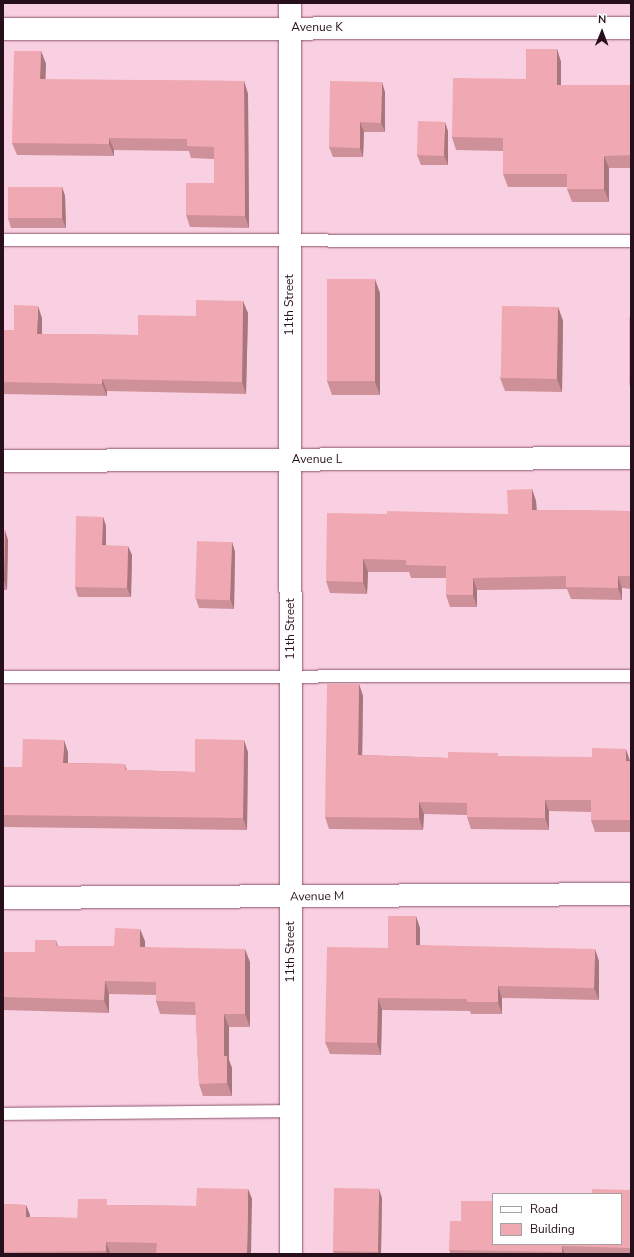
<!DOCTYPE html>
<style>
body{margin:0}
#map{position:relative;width:634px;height:1257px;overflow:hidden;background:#f9d0e1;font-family:"Nunito Sans",sans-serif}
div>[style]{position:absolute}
.roads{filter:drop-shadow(0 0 1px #8d536e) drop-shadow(0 0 1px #8d536e)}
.lane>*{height:12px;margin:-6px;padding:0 6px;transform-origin:6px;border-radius:6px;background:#fff}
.street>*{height:22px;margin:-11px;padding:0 11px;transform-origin:11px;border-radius:11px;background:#fff}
.wall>*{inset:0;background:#ce9199}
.shaded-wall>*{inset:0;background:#a8767d}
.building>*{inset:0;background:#f0a9b2;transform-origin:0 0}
span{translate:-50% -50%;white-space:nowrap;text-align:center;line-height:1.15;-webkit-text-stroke:3px #fefefe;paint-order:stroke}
.street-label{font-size:12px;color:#27101b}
.frame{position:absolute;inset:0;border:4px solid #27101b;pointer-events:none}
.legend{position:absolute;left:492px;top:1193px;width:130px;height:52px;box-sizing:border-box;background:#fefefe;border:1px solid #a89fa3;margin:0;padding:5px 7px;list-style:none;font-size:12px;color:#27101b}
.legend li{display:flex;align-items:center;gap:8px;height:20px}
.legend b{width:20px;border:1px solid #a89fa3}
.north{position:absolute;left:582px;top:12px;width:40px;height:40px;-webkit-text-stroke:3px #fefefe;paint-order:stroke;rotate:1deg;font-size:11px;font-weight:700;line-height:16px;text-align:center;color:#27101b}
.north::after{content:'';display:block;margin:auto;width:14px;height:18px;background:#27101b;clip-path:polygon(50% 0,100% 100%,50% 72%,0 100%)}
</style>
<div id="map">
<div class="roads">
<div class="lane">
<i style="left:3px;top:240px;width:628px;rotate:0.09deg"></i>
<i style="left:3px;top:677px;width:628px;rotate:-0.09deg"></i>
<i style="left:3px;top:1114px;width:288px;rotate:-0.6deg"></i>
</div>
<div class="street">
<i style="left:290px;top:3px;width:1251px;rotate:89.95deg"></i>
<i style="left:3px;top:29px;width:628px;rotate:-0.09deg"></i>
<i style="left:3px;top:461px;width:628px;rotate:-0.27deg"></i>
<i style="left:3px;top:898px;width:628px;rotate:-0.36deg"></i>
</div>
</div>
<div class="wall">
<i style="clip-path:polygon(557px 49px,561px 62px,561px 85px,631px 85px,631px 168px,609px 168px,609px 202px,572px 202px,567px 189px,567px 187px,508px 187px,503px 174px,503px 151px,456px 150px,452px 137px,526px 79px)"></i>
<i style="clip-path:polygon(41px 51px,46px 64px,45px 80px,244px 81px,248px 94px,249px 228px,190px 227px,186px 215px,214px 183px,214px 159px,191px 158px,189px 151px,114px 150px,114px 156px,17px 155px,12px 143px)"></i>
<i style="clip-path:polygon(385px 92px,385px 132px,364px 132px,363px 157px,333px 157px,329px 147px)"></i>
<i style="clip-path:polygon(448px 131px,448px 165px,421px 165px,417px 155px)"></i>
<i style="clip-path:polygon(62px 187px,65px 196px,66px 228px,11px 228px,8px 218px)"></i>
<i style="clip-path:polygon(380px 293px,380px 395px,332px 395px,327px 381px)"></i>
<i style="clip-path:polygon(558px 307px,563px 321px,562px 392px,505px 391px,500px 378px)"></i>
<i style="clip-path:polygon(248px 313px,246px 394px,107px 391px,107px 396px,3px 394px,3px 330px,14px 330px,42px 318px,42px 334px,138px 335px,196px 316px)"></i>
<i style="clip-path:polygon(631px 317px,631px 389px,629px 383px)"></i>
<i style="clip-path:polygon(532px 489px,536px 501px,537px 510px,631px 511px,631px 589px,622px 588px,622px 600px,571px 599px,567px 589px,477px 590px,477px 607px,450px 607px,446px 595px,446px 578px,411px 578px,409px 572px,368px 572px,367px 594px,330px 593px,326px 581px,387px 514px,508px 514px)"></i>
<i style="clip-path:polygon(103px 517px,106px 526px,106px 545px,132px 555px,131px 597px,78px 597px,75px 587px)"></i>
<i style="clip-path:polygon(3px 530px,8px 540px,7px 590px,3px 590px)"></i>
<i style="clip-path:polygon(232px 542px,235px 552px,234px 609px,199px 608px,196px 599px)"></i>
<i style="clip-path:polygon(359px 684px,363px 696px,362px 755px,448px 758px,499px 756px,631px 761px,631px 832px,595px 832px,591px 820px,591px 812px,549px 811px,549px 830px,471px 829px,467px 817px,467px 815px,424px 814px,423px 830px,329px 829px,325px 817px)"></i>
<i style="clip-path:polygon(68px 752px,68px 763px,125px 764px,127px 770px,195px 772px,248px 752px,247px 830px,3px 827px,3px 767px,22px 767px)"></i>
<i style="clip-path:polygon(420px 928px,420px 945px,599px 961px,599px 1000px,502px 998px,502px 1014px,471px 1014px,470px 1011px,382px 1010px,381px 1055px,330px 1054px,325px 1042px,388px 948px)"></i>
<i style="clip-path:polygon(56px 940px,58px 946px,114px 946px,145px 941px,145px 947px,250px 962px,250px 1027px,229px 1027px,229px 1060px,232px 1068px,232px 1096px,203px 1096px,199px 1084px,196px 1015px,160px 1014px,156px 1001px,156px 995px,109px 994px,109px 1013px,3px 1010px,3px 952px,35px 952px)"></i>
<i style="clip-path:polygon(248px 1189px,252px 1199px,156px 1254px,110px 1253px,110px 1254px,3px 1254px,3px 1204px,26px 1205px,30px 1215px,30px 1217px,77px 1218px,109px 1205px,196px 1206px)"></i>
<i style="clip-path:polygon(631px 1190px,631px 1254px,451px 1254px,449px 1250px,621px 1244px)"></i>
<i style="clip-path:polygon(382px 1198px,381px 1254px,334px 1254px,333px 1251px)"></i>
</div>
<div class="shaded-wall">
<i style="clip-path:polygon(557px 49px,561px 62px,561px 97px,557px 85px)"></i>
<i style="clip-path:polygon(41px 51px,46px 64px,45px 92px,40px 79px)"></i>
<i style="clip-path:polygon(244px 81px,248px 94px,249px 228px,245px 216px)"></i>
<i style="clip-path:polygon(382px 82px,385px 92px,385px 132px,381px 123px)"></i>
<i style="clip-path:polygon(360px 122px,364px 132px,363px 157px,360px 148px)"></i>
<i style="clip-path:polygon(445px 122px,448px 131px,448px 165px,444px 155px)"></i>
<i style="clip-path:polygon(109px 138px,114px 150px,114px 156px,109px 144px)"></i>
<i style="clip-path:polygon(604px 156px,609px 168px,609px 202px,604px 189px)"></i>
<i style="clip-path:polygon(62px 187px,65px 196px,66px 228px,62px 218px)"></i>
<i style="clip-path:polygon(375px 279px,380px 293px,380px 395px,375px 382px)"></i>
<i style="clip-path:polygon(243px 301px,248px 313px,246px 394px,242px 382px)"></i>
<i style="clip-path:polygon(38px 306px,42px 318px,42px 346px,37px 334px)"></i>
<i style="clip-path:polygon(558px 307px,563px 321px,562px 392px,557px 379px)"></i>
<i style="clip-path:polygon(102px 379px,107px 391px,107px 396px,102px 384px)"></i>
<i style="clip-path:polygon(532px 489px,536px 501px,537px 522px,532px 510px)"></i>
<i style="clip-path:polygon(103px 517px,106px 526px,106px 555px,102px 545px)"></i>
<i style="clip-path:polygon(5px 530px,8px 540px,7px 590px,4px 580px)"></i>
<i style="clip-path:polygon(232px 542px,235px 552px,234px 609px,230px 599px)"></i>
<i style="clip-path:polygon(128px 546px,132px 555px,131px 597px,127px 588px)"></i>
<i style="clip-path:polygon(363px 559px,368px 572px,367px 594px,363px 582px)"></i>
<i style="clip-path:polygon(618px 576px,622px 588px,622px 600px,618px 588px)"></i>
<i style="clip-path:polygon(473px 578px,477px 590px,477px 607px,473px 595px)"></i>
<i style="clip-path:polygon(359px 684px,363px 696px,362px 767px,358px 755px)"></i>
<i style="clip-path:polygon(64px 740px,68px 752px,68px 775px,63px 763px)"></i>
<i style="clip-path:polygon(244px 740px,248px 752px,247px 830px,243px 818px)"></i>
<i style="clip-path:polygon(626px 749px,630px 761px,630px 773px,626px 761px)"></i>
<i style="clip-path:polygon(545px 800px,549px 811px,549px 830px,545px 818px)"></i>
<i style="clip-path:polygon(419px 802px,424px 814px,423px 830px,419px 818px)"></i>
<i style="clip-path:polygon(416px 916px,420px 928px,420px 958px,416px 945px)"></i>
<i style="clip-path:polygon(140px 929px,145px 941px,145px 960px,140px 947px)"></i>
<i style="clip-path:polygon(245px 949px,250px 962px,250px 1027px,245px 1014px)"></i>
<i style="clip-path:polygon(595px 949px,599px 961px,599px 1000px,594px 988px)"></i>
<i style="clip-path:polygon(105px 981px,109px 994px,109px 1013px,104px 1000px)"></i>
<i style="clip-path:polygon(498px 986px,502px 998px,502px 1014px,498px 1002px)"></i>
<i style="clip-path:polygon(378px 998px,382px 1010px,381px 1055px,377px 1043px)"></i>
<i style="clip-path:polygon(224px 1014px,229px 1027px,229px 1060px,232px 1068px,232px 1096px,227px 1083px,224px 1056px)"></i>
<i style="clip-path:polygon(248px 1189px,252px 1199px,251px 1254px,247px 1254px)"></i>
<i style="clip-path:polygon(379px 1189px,382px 1198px,381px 1254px,379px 1254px,378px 1252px)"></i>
<i style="clip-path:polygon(26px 1205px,30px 1215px,30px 1228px,26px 1217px)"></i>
<i style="clip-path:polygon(106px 1242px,110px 1253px,110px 1254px,107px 1254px,106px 1251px)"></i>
<i style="clip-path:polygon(562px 1246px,565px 1254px,563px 1254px,562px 1252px)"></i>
</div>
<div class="building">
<i style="clip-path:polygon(526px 49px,557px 49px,557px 85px,631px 85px,631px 155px,604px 156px,604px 189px,567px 189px,567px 174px,503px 174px,503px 138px,452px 137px,453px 78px,526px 79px)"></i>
<i style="clip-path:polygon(14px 51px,41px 51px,40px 79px,244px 81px,245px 216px,186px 215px,186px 183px,214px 183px,214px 147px,187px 146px,187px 139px,109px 138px,109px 144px,12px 143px)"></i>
<i style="clip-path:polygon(330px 81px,382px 82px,381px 123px,360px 122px,360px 148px,329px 147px)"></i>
<i style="left:418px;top:121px;width:27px;height:34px;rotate:2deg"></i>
<i style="left:8px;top:187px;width:54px;height:31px"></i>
<i style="left:327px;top:279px;width:48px;height:102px"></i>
<i style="clip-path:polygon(196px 300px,243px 301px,242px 382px,102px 379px,102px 384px,3px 382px,3px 330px,14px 330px,14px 305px,38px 306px,37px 334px,138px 335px,138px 315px,196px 316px)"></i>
<i style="left:502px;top:306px;width:56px;height:72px;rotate:1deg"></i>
<i style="left:629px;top:317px;width:2px;height:66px"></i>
<i style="clip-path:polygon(532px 489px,532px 510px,631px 511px,631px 576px,618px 576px,618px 588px,566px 587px,566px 576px,473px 578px,473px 595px,446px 595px,446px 566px,406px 565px,406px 560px,363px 559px,363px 582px,326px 581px,327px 513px,387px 514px,387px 511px,508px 514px,507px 490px)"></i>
<i style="clip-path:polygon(76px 516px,103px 517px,102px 545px,128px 546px,127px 588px,75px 587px)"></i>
<i style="clip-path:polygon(3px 530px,5px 530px,4px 580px,3px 580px)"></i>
<i style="left:197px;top:541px;width:35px;height:58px;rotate:2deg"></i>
<i style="clip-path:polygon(327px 684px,359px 684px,358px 755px,448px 758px,448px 752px,498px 753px,498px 756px,592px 757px,592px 748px,626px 749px,626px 761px,631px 761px,631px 820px,591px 820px,591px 800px,545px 800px,545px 818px,467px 817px,467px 803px,419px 802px,419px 818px,325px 817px)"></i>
<i style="clip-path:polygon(23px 739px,64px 740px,63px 763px,125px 764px,125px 770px,195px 772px,195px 739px,244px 740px,243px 818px,3px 815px,3px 767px,22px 767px)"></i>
<i style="clip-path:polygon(388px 916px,416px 916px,416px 945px,595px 949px,594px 988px,498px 986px,498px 1002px,467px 1002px,467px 999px,378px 998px,377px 1043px,325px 1042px,327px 947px,388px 948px)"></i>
<i style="clip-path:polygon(115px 928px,140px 929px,140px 947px,245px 949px,245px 1014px,224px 1014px,224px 1056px,227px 1056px,227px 1083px,199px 1084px,195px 1002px,156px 1001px,156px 982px,105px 981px,104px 1000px,3px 997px,3px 952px,35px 952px,35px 940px,56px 940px,56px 946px,114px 946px)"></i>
<i style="clip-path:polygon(197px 1188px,248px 1189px,247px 1254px,156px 1254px,157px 1243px,106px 1242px,106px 1251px,3px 1252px,3px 1204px,26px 1205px,26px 1217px,77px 1218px,78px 1199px,107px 1199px,107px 1205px,196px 1206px)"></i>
<i style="left:334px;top:1188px;width:45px;height:63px;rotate:1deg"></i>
<i style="clip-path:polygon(592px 1189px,631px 1190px,631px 1248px,562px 1246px,562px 1252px,449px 1250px,450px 1221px,461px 1221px,461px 1201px,493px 1201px,493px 1244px,621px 1244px,621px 1194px,592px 1194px)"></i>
</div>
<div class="street-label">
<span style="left:317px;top:28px">Avenue K</span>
<span style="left:290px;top:305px;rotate:-90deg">11th Street</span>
<span style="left:317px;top:460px">Avenue L</span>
<span style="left:291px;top:629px;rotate:-90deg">11th Street</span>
<span style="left:317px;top:897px;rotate:-1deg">Avenue M</span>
<span style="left:291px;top:952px;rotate:-90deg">11th Street</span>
</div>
<div class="frame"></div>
<ul class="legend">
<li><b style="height:5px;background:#fff"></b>Road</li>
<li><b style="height:11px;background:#f0a9b2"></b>Building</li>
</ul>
<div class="north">N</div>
</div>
